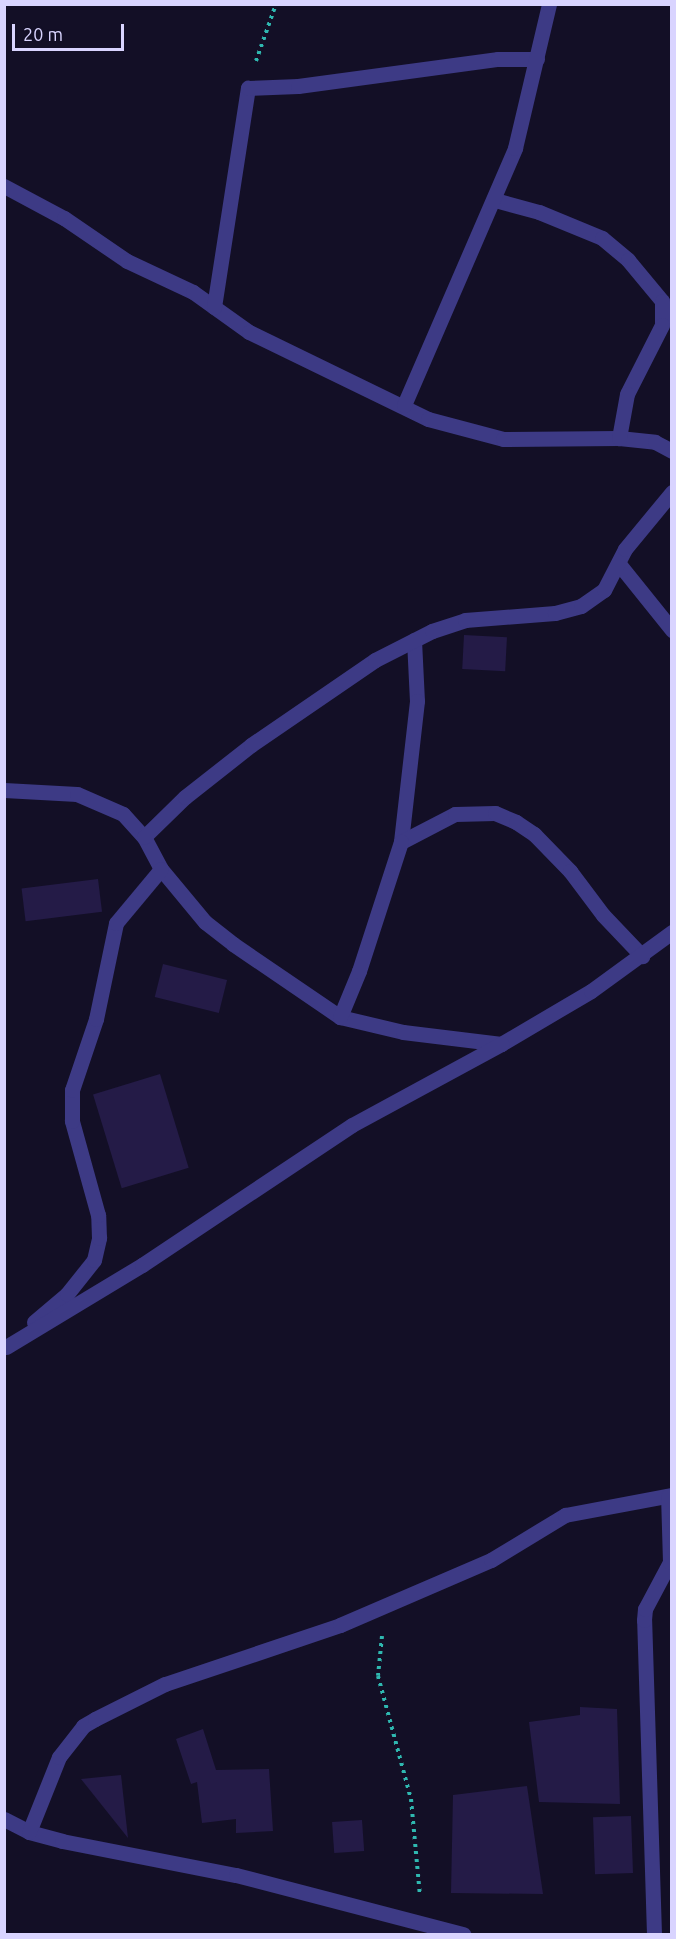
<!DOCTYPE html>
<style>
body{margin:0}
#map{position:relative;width:676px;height:1939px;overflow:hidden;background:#130f26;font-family:Ubuntu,sans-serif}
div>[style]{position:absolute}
.building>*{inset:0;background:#241b47;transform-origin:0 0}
.path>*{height:4px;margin-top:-2px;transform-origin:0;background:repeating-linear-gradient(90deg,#2fb8b0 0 3px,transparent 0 7.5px)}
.minor>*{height:15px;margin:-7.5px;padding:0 7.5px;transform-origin:7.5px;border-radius:7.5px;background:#3d3a85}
span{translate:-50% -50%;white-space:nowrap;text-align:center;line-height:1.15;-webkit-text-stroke:6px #130f26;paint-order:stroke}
.frame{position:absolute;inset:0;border:6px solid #d9d4ff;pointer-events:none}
.scale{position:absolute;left:12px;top:24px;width:112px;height:27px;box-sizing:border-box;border:3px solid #d9d4ff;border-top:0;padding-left:8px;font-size:18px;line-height:21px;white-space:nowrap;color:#d9d4ff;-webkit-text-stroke:4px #130f26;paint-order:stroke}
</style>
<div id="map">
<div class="building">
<i style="left:464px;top:635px;width:43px;height:34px;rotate:3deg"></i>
<i style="left:98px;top:879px;width:33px;height:77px;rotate:83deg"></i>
<i style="left:163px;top:964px;width:66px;height:34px;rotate:14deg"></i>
<i style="left:160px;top:1074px;width:98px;height:70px;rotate:73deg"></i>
<i style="clip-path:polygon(580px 1707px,617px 1709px,620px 1804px,539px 1802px,529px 1722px,580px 1715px)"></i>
<i style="clip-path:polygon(203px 1729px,216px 1770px,269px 1769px,273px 1831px,236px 1833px,236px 1819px,202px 1823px,197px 1782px,191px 1784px,176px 1739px)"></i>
<i style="clip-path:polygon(121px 1775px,128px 1838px,81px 1779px)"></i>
<i style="clip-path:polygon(527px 1786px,543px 1894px,451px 1893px,453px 1795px)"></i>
<i style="left:631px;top:1816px;width:57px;height:38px;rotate:88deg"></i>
<i style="left:362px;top:1820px;width:31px;height:30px;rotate:86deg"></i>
</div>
<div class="path">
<i style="left:256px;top:61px;width:60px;rotate:-70.7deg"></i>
<i style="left:382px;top:1636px;width:40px;rotate:95.7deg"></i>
<i style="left:378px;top:1676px;width:127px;rotate:75deg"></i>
<i style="left:411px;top:1799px;width:97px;rotate:84.7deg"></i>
</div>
<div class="minor">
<i style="left:4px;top:186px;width:68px;rotate:28.1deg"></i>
<i style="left:64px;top:218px;width:76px;rotate:34.3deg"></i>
<i style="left:127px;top:261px;width:73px;rotate:25.2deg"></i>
<i style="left:193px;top:292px;width:69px;rotate:35.5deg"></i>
<i style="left:249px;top:332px;width:199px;rotate:25.9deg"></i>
<i style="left:428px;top:419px;width:78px;rotate:14.9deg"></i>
<i style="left:503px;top:439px;width:116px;rotate:-0.5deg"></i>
<i style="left:619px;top:438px;width:36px;rotate:6deg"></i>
<i style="left:655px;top:442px;width:19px;rotate:28deg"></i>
<i style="left:495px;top:200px;width:46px;rotate:15.3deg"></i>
<i style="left:539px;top:212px;width:68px;rotate:22.4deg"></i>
<i style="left:602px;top:238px;width:34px;rotate:40deg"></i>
<i style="left:628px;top:260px;width:53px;rotate:50.3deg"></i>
<i style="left:662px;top:301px;width:24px;rotate:90deg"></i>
<i style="left:662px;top:325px;width:77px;rotate:116.9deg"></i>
<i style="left:627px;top:394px;width:45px;rotate:100.3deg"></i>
<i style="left:214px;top:307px;width:222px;rotate:-81.2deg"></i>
<i style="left:248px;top:88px;width:50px;rotate:-2.3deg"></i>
<i style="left:298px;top:86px;width:202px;rotate:-7.7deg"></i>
<i style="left:498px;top:59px;width:39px"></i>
<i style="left:404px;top:405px;width:280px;rotate:-66.6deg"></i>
<i style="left:515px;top:148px;width:148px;rotate:-76.7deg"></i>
<i style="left:619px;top:564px;width:85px;rotate:51.2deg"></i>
<i style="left:414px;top:640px;width:61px;rotate:87.2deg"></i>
<i style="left:417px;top:701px;width:142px;rotate:96.5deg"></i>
<i style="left:401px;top:842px;width:61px;rotate:-27.4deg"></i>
<i style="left:455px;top:814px;width:40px;rotate:-1.4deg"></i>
<i style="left:495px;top:813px;width:23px;rotate:23deg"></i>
<i style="left:516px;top:822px;width:22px;rotate:34deg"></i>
<i style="left:534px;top:834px;width:52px;rotate:45.8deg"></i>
<i style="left:570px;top:871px;width:55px;rotate:53.1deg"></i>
<i style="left:603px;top:915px;width:57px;rotate:46.4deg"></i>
<i style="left:4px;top:790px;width:73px;rotate:3.1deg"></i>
<i style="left:77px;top:794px;width:50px;rotate:23.5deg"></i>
<i style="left:123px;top:814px;width:31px;rotate:48deg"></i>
<i style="left:144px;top:837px;width:36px;rotate:62deg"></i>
<i style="left:161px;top:869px;width:69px;rotate:50.3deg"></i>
<i style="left:205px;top:922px;width:36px;rotate:38deg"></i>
<i style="left:233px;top:944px;width:130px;rotate:34.3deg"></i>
<i style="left:340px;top:1017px;width:65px;rotate:13.4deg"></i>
<i style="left:403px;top:1032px;width:99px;rotate:7deg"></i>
<i style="left:501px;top:1044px;width:104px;rotate:-30.5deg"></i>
<i style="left:591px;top:991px;width:100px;rotate:-36.1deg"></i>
<i style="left:144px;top:837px;width:57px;rotate:-44.3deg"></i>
<i style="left:185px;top:797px;width:84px;rotate:-38.2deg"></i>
<i style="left:251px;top:745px;width:150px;rotate:-34.4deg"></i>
<i style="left:375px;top:660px;width:64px;rotate:-27deg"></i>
<i style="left:432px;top:631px;width:35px;rotate:-18deg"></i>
<i style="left:465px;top:620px;width:90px;rotate:-4.4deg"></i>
<i style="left:555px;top:613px;width:27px;rotate:-15deg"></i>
<i style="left:581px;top:606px;width:28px;rotate:-35deg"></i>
<i style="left:604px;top:590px;width:46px;rotate:-62.9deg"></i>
<i style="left:625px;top:549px;width:74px;rotate:-50.5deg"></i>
<i style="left:340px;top:1017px;width:50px;rotate:-67.6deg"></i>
<i style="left:359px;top:971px;width:136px;rotate:-72deg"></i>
<i style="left:34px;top:1322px;width:43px;rotate:-40.3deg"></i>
<i style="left:67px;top:1294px;width:43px;rotate:-51.5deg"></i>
<i style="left:94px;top:1260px;width:23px;rotate:-77deg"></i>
<i style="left:99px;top:1238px;width:23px;rotate:-92deg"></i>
<i style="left:98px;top:1215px;width:98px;rotate:-105.5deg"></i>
<i style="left:72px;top:1121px;width:31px;rotate:-90deg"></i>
<i style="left:72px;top:1090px;width:75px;rotate:-71.3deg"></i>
<i style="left:96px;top:1019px;width:98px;rotate:-78.2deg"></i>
<i style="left:116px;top:923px;width:70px;rotate:-50.2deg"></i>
<i style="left:6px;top:1347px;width:159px;rotate:-31.1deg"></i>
<i style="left:142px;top:1265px;width:252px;rotate:-33.7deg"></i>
<i style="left:352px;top:1125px;width:170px;rotate:-28.5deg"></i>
<i style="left:4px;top:1819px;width:28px;rotate:27deg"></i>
<i style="left:29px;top:1832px;width:34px;rotate:15deg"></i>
<i style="left:62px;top:1841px;width:177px;rotate:11.1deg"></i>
<i style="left:236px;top:1875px;width:235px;rotate:14.6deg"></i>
<i style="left:29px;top:1832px;width:81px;rotate:-68.2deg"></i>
<i style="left:59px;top:1757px;width:39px;rotate:-52deg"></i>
<i style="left:83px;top:1726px;width:14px;rotate:-30deg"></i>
<i style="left:95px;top:1719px;width:78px;rotate:-26.6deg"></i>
<i style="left:165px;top:1684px;width:185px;rotate:-18.6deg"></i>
<i style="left:340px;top:1625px;width:164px;rotate:-23.3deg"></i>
<i style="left:491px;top:1560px;width:87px;rotate:-31.3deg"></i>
<i style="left:565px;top:1515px;width:109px;rotate:-10.6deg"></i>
<i style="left:654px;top:1934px;width:314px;rotate:-91.8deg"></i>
<i style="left:644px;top:1620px;width:11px;rotate:-85deg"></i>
<i style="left:645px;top:1609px;width:53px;rotate:-62deg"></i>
<i style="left:670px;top:1562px;width:66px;rotate:-91.7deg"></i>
</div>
<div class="frame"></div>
<div class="scale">20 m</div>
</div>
